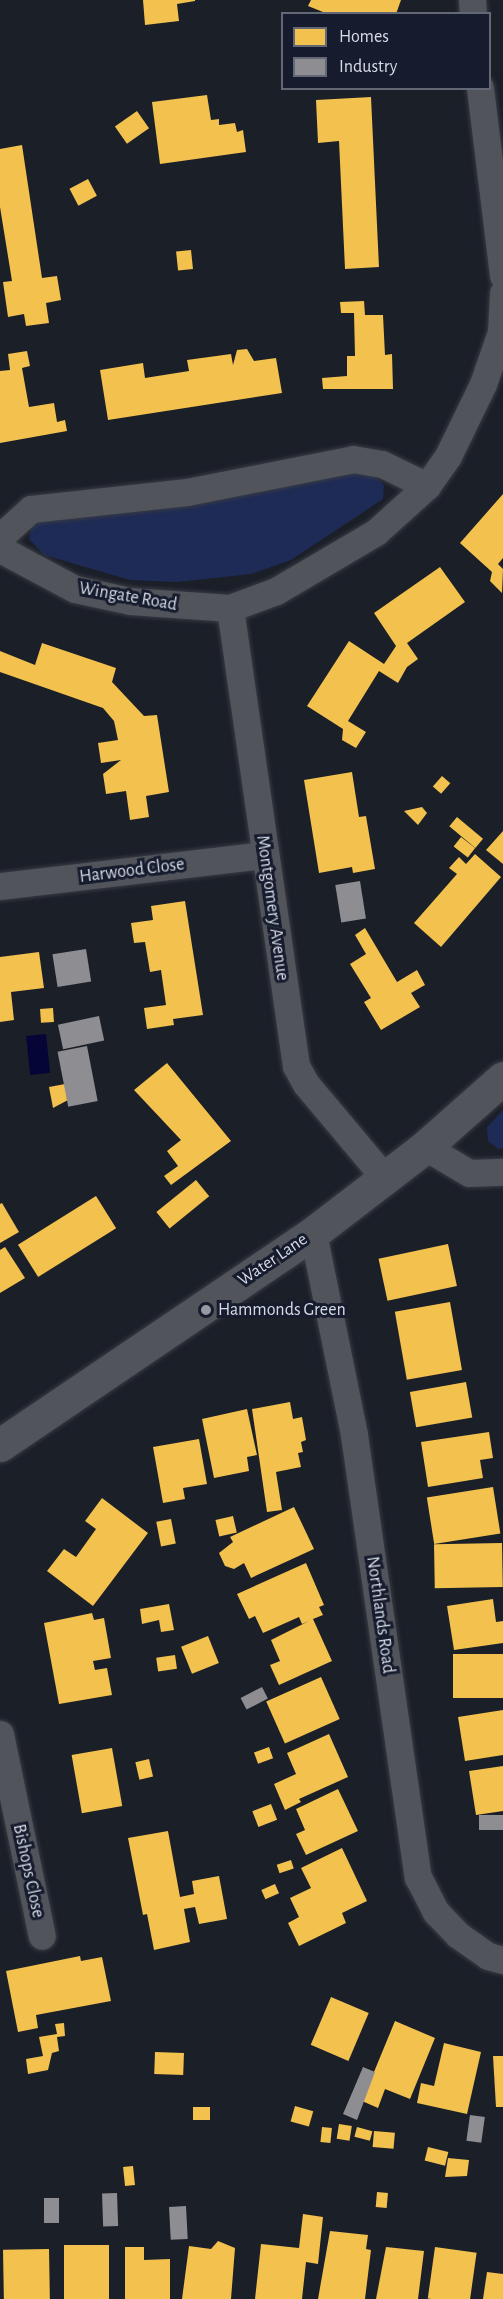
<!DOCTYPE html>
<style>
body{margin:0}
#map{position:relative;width:503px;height:2299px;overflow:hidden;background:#1b1f28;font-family:"Alegreya Sans",sans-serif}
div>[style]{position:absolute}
.green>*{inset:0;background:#1e2b56}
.water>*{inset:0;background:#050537;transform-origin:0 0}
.homes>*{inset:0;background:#f2c14e;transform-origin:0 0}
.industry>*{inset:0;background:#8d8d92;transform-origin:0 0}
.roads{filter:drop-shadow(0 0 2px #383b43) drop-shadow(0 0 2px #383b43)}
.street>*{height:27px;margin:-13.5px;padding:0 13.5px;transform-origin:13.5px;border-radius:13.5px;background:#52545c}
.secondary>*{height:33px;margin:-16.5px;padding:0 16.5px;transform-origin:16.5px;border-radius:16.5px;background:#52545c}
.dots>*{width:16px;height:16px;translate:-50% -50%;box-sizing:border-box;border:3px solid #161c2d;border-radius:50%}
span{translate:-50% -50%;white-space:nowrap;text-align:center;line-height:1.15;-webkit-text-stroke:6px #161c2d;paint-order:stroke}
.street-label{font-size:18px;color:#d6dbe7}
.poi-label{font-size:18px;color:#d6dbe7}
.left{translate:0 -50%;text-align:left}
.legend{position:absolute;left:281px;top:12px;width:210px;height:78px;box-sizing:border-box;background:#161c2d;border:2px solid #636877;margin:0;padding:8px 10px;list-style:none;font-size:18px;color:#d6dbe7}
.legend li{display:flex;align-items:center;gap:12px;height:30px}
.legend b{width:30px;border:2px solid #636877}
</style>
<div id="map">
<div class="green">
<i style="clip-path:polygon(352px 472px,370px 472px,384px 485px,383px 499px,291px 560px,251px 574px,176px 582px,130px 580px,44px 555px,29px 539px,33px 521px,205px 500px)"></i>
<i style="clip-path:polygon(503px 1110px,503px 1148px,498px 1149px,488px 1141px,487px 1127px)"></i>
</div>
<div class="water">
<i style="left:46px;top:1034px;width:39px;height:20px;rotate:84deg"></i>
</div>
<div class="homes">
<i style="clip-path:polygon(143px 0,195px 0,195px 1px,177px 4px,179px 21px,145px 25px)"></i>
<i style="clip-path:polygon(311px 0,401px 0,396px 14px,323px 12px,308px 6px)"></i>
<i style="clip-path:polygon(207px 95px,211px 120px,219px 119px,219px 125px,235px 123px,237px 132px,243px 130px,246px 152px,160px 164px,152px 102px)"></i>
<i style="clip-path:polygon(371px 97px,379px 267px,345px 269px,339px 141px,318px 143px,316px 100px)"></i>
<i style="left:137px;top:111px;width:21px;height:27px;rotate:55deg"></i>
<i style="clip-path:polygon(22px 145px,42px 278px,57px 276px,61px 300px,46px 303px,49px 323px,26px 326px,24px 314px,8px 317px,3px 282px,12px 281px,0 207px,0 149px)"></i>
<i style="left:88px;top:179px;width:19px;height:21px;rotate:62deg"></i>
<i style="left:191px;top:250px;width:19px;height:15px;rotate:84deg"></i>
<i style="clip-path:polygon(364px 301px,365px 315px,383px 315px,385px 355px,392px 354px,393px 389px,323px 389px,322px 378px,347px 376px,347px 356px,355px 356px,354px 313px,341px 313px,340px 302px)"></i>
<i style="clip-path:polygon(247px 349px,254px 361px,276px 358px,282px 393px,108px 420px,100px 370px,143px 363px,145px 378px,189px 371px,187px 360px,231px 354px,233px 365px,237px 350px)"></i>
<i style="clip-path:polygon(27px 351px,30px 366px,22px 368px,29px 407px,54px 403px,57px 422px,65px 420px,67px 431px,0 443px,0 371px,10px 370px,8px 354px)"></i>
<i style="clip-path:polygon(503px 494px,503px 558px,498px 564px,503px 569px,502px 593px,490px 581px,492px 572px,460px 543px)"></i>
<i style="clip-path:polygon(440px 567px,465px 602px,407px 643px,418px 659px,407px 667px,398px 683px,379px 671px,348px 721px,366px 732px,356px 748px,342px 740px,343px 729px,307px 706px,349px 641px,384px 664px,396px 646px,374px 613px)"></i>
<i style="clip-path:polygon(42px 643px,116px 668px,112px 682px,144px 716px,157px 715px,169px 792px,146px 796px,149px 817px,130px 820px,126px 791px,106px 794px,103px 774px,121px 760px,101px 763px,98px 743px,118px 740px,114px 721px,103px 708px,0 672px,0 651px,35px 665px)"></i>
<i style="clip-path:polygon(352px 772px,359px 817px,366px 816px,375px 869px,353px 873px,352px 867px,319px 873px,304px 780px)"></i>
<i style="left:442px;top:776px;width:11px;height:14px;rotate:41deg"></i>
<i style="clip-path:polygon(422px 807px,427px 813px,418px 825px,404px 811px)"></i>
<i style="left:457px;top:817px;width:34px;height:12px;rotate:40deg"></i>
<i style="clip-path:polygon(503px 831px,503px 864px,486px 850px)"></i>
<i style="left:461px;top:837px;width:18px;height:12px;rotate:38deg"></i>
<i style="clip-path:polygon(475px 854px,501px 877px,441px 947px,414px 923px,457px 874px,449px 868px,459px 857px,466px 864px)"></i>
<i style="clip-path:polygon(185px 901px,203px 1015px,173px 1019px,174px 1025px,147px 1029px,144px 1008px,166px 1005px,161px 970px,150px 972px,145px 942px,134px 943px,131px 923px,153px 920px,151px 906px)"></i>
<i style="clip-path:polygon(365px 928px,397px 982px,417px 970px,425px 985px,411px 993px,420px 1007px,381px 1030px,364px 1002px,371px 998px,350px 964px,366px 954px,355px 935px)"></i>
<i style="clip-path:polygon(39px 952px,44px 988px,11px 992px,14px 1020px,0 1022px,0 957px)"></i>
<i style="left:53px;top:1008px;width:14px;height:13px;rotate:86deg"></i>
<i style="clip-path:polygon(167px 1063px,231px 1141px,171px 1185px,164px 1176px,178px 1166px,167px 1151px,181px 1140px,134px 1090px)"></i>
<i style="clip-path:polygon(65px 1084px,68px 1100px,53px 1108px,49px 1087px)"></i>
<i style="left:196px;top:1180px;width:21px;height:51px;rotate:51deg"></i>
<i style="left:96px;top:1196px;width:38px;height:92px;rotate:58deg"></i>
<i style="clip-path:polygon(2px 1203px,19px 1232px,0 1243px,0 1204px)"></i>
<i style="left:448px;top:1244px;width:43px;height:71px;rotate:78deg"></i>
<i style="clip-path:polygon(5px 1247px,25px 1278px,0 1293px,0 1250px)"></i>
<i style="left:450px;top:1302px;width:69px;height:56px;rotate:80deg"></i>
<i style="left:466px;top:1382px;width:36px;height:57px;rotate:80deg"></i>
<i style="clip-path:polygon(290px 1402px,293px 1419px,302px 1417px,306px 1440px,301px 1442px,303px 1452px,298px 1453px,301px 1467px,276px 1472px,282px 1510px,267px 1512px,252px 1409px)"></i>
<i style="clip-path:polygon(247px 1409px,257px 1455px,247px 1457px,249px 1471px,214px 1478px,202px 1419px)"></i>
<i style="clip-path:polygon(489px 1432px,493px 1458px,480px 1460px,483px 1478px,428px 1487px,421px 1442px)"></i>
<i style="clip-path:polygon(199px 1439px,207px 1484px,183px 1488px,185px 1499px,163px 1503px,153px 1447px)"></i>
<i style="left:493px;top:1487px;width:47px;height:67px;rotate:81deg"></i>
<i style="clip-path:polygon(102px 1498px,148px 1533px,93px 1606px,47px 1571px,64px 1549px,76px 1557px,96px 1529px,85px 1521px)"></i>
<i style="clip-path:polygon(294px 1507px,314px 1549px,251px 1578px,244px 1563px,234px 1569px,225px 1566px,219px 1553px,233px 1542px,230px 1537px)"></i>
<i style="left:233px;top:1516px;width:17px;height:18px;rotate:77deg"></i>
<i style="left:171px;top:1519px;width:25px;height:15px;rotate:79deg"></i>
<i style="left:502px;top:1543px;width:44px;height:68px;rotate:89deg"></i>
<i style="clip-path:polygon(306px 1563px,324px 1605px,319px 1607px,323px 1615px,313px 1619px,332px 1661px,279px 1685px,270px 1665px,280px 1661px,271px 1640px,309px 1621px,302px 1624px,299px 1617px,263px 1633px,255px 1616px,249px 1619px,237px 1594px)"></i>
<i style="clip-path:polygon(493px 1599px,496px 1622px,503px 1621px,503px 1643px,454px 1650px,447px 1606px)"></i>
<i style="clip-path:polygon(169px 1604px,174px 1630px,161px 1632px,159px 1620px,142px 1624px,140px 1609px)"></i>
<i style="clip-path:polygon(92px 1613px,94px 1620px,104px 1618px,111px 1658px,93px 1661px,95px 1670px,107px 1668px,112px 1695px,59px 1704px,44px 1623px)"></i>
<i style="left:208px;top:1636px;width:29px;height:29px;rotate:68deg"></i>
<i style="left:503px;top:1654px;width:44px;height:50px;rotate:90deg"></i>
<i style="left:175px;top:1655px;width:14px;height:19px;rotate:82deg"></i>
<i style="left:321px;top:1677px;width:46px;height:60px;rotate:66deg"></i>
<i style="clip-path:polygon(503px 1710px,503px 1755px,465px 1761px,458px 1717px)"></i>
<i style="clip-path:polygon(329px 1734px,348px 1777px,299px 1799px,301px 1802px,285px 1810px,274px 1784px,296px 1774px,287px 1753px)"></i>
<i style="left:269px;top:1747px;width:12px;height:16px;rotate:70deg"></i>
<i style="left:112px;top:1748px;width:59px;height:41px;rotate:80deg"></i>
<i style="left:149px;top:1759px;width:18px;height:14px;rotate:77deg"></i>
<i style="clip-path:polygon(503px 1766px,503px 1811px,476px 1815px,469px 1771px)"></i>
<i style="clip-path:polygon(338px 1789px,358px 1831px,306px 1855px,296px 1834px,305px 1830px,296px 1809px)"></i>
<i style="left:271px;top:1804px;width:17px;height:20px;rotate:69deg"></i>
<i style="clip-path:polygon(168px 1831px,180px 1897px,194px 1894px,192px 1881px,219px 1876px,227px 1919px,199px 1924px,195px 1907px,184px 1909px,190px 1942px,154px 1950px,147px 1914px,143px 1915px,128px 1838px)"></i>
<i style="clip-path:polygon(342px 1848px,367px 1901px,342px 1913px,346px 1923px,299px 1946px,288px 1923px,299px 1917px,290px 1898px,311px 1888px,301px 1868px)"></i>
<i style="left:291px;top:1860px;width:9px;height:15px;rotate:72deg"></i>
<i style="left:275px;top:1884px;width:10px;height:15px;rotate:66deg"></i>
<i style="clip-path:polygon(80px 1956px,81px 1961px,102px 1957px,111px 2001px,36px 2015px,38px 2028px,18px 2032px,6px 1971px)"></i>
<i style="left:331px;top:1997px;width:41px;height:52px;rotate:23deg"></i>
<i style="clip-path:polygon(395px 2021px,435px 2038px,410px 2099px,385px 2089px,378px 2108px,362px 2101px)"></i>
<i style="clip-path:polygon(64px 2023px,65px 2036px,57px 2037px,59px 2051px,52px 2053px,48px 2070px,28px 2074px,26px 2059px,43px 2056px,39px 2037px,57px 2034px,55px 2024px)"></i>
<i style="clip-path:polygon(444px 2043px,481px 2052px,467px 2114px,417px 2103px,421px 2083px,434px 2086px)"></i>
<i style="left:155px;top:2052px;width:29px;height:22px;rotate:2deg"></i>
<i style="clip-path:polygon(493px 2056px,503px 2056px,503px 2107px,496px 2107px)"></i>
<i style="left:295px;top:2106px;width:19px;height:16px;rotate:16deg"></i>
<i style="left:193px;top:2107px;width:17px;height:13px"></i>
<i style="left:339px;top:2124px;width:13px;height:15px;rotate:9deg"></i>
<i style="left:322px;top:2127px;width:10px;height:15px;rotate:6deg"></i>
<i style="left:357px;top:2127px;width:16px;height:10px;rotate:15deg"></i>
<i style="left:374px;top:2131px;width:21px;height:16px;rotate:5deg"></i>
<i style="left:428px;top:2147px;width:21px;height:14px;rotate:14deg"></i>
<i style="clip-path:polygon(448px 2158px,469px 2160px,467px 2176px,445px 2177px)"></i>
<i style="left:133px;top:2166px;width:19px;height:10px;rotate:84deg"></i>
<i style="left:377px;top:2192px;width:11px;height:15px;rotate:5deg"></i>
<i style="clip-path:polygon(303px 2214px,323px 2217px,318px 2264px,306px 2262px,302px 2299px,255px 2299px,261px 2244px,299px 2248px)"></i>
<i style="clip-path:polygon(330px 2231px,368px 2235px,366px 2249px,371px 2250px,365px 2299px,318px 2299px)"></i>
<i style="clip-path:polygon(218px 2241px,235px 2248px,231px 2299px,182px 2299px,189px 2246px,211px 2249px)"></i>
<i style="left:64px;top:2245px;width:45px;height:54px"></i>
<i style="clip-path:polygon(125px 2247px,144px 2247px,144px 2260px,170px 2259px,170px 2299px,125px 2299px)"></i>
<i style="clip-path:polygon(386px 2247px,424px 2251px,418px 2299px,376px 2299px)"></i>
<i style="left:435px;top:2247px;width:42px;height:52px;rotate:8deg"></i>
<i style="left:49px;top:2249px;width:50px;height:46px;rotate:89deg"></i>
<i style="clip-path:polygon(487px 2272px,503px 2274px,503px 2299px,483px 2299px)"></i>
</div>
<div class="industry">
<i style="left:360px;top:881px;width:38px;height:25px;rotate:81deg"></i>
<i style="left:86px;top:949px;width:33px;height:34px;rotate:81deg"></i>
<i style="left:99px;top:1016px;width:25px;height:42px;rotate:78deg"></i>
<i style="left:87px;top:1046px;width:56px;height:30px;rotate:79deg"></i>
<i style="left:262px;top:1687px;width:13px;height:24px;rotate:63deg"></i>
<i style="left:503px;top:1815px;width:15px;height:24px;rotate:90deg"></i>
<i style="clip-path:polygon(363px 2067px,375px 2072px,357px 2120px,343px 2114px)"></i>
<i style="left:470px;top:2115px;width:15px;height:26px;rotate:8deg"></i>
<i style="left:117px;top:2193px;width:33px;height:15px;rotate:88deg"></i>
<i style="left:44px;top:2198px;width:15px;height:25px"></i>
<i style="left:186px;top:2206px;width:33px;height:17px;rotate:87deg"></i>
</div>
<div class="roads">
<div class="street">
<i style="left:472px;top:0;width:14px;rotate:86deg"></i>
<i style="left:480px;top:88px;width:189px;rotate:83deg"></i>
<i style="left:0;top:537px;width:42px;rotate:-42.1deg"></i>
<i style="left:31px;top:509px;width:157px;rotate:-6.2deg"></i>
<i style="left:187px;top:492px;width:169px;rotate:-11.2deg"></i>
<i style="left:353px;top:459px;width:29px;rotate:10deg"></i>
<i style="left:382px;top:464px;width:50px;rotate:26.1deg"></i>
<i style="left:0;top:549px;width:85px;rotate:28.1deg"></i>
<i style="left:75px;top:589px;width:56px;rotate:12.3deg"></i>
<i style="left:130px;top:601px;width:100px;rotate:4deg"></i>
<i style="left:230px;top:608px;width:49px;rotate:-20.3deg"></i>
<i style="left:276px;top:591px;width:116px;rotate:-30.5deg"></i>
<i style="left:376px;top:532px;width:69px;rotate:-42deg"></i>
<i style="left:427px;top:486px;width:37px;rotate:-55deg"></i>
<i style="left:448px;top:456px;width:80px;rotate:-64.1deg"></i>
<i style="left:483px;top:384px;width:55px;rotate:-70.9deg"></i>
<i style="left:501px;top:332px;width:39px;rotate:-87deg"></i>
<i style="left:230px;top:608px;width:463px;rotate:81.8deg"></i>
<i style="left:296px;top:1066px;width:21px;rotate:61deg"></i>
<i style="left:306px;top:1084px;width:123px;rotate:50deg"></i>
<i style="left:0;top:886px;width:266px;rotate:-6.7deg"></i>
<i style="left:425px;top:1147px;width:51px;rotate:30.6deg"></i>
<i style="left:469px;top:1173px;width:34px;rotate:-2deg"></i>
<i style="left:313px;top:1233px;width:206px;rotate:78.5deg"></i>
<i style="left:354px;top:1435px;width:447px;rotate:81.8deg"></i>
<i style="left:418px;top:1877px;width:39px;rotate:63deg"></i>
<i style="left:436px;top:1912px;width:32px;rotate:46deg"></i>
<i style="left:458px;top:1935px;width:37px;rotate:35deg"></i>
<i style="left:488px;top:1956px;width:16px;rotate:15deg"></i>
<i style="left:0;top:1734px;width:206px;rotate:78.3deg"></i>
</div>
<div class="secondary">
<i style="left:0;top:1445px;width:378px;rotate:-34.1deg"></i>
<i style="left:313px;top:1233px;width:141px;rotate:-37.5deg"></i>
<i style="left:425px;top:1147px;width:104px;rotate:-41.5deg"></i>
</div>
</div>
<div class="dots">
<i style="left:206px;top:1310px;background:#9599a4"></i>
</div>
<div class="street-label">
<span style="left:128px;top:597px;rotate:10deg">Wingate Road</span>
<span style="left:132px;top:871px;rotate:-7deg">Harwood Close</span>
<span style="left:272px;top:908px;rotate:82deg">Montgomery Avenue</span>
<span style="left:273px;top:1260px;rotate:-34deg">Water Lane</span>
<span style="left:380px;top:1615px;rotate:82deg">Northlands Road</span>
<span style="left:28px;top:1871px;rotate:78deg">Bishops Close</span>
</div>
<div class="poi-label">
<span class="left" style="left:218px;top:1310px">Hammonds Green</span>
</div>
<ul class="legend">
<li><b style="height:16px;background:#f2c14e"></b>Homes</li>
<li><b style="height:16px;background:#8d8d92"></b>Industry</li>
</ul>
</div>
